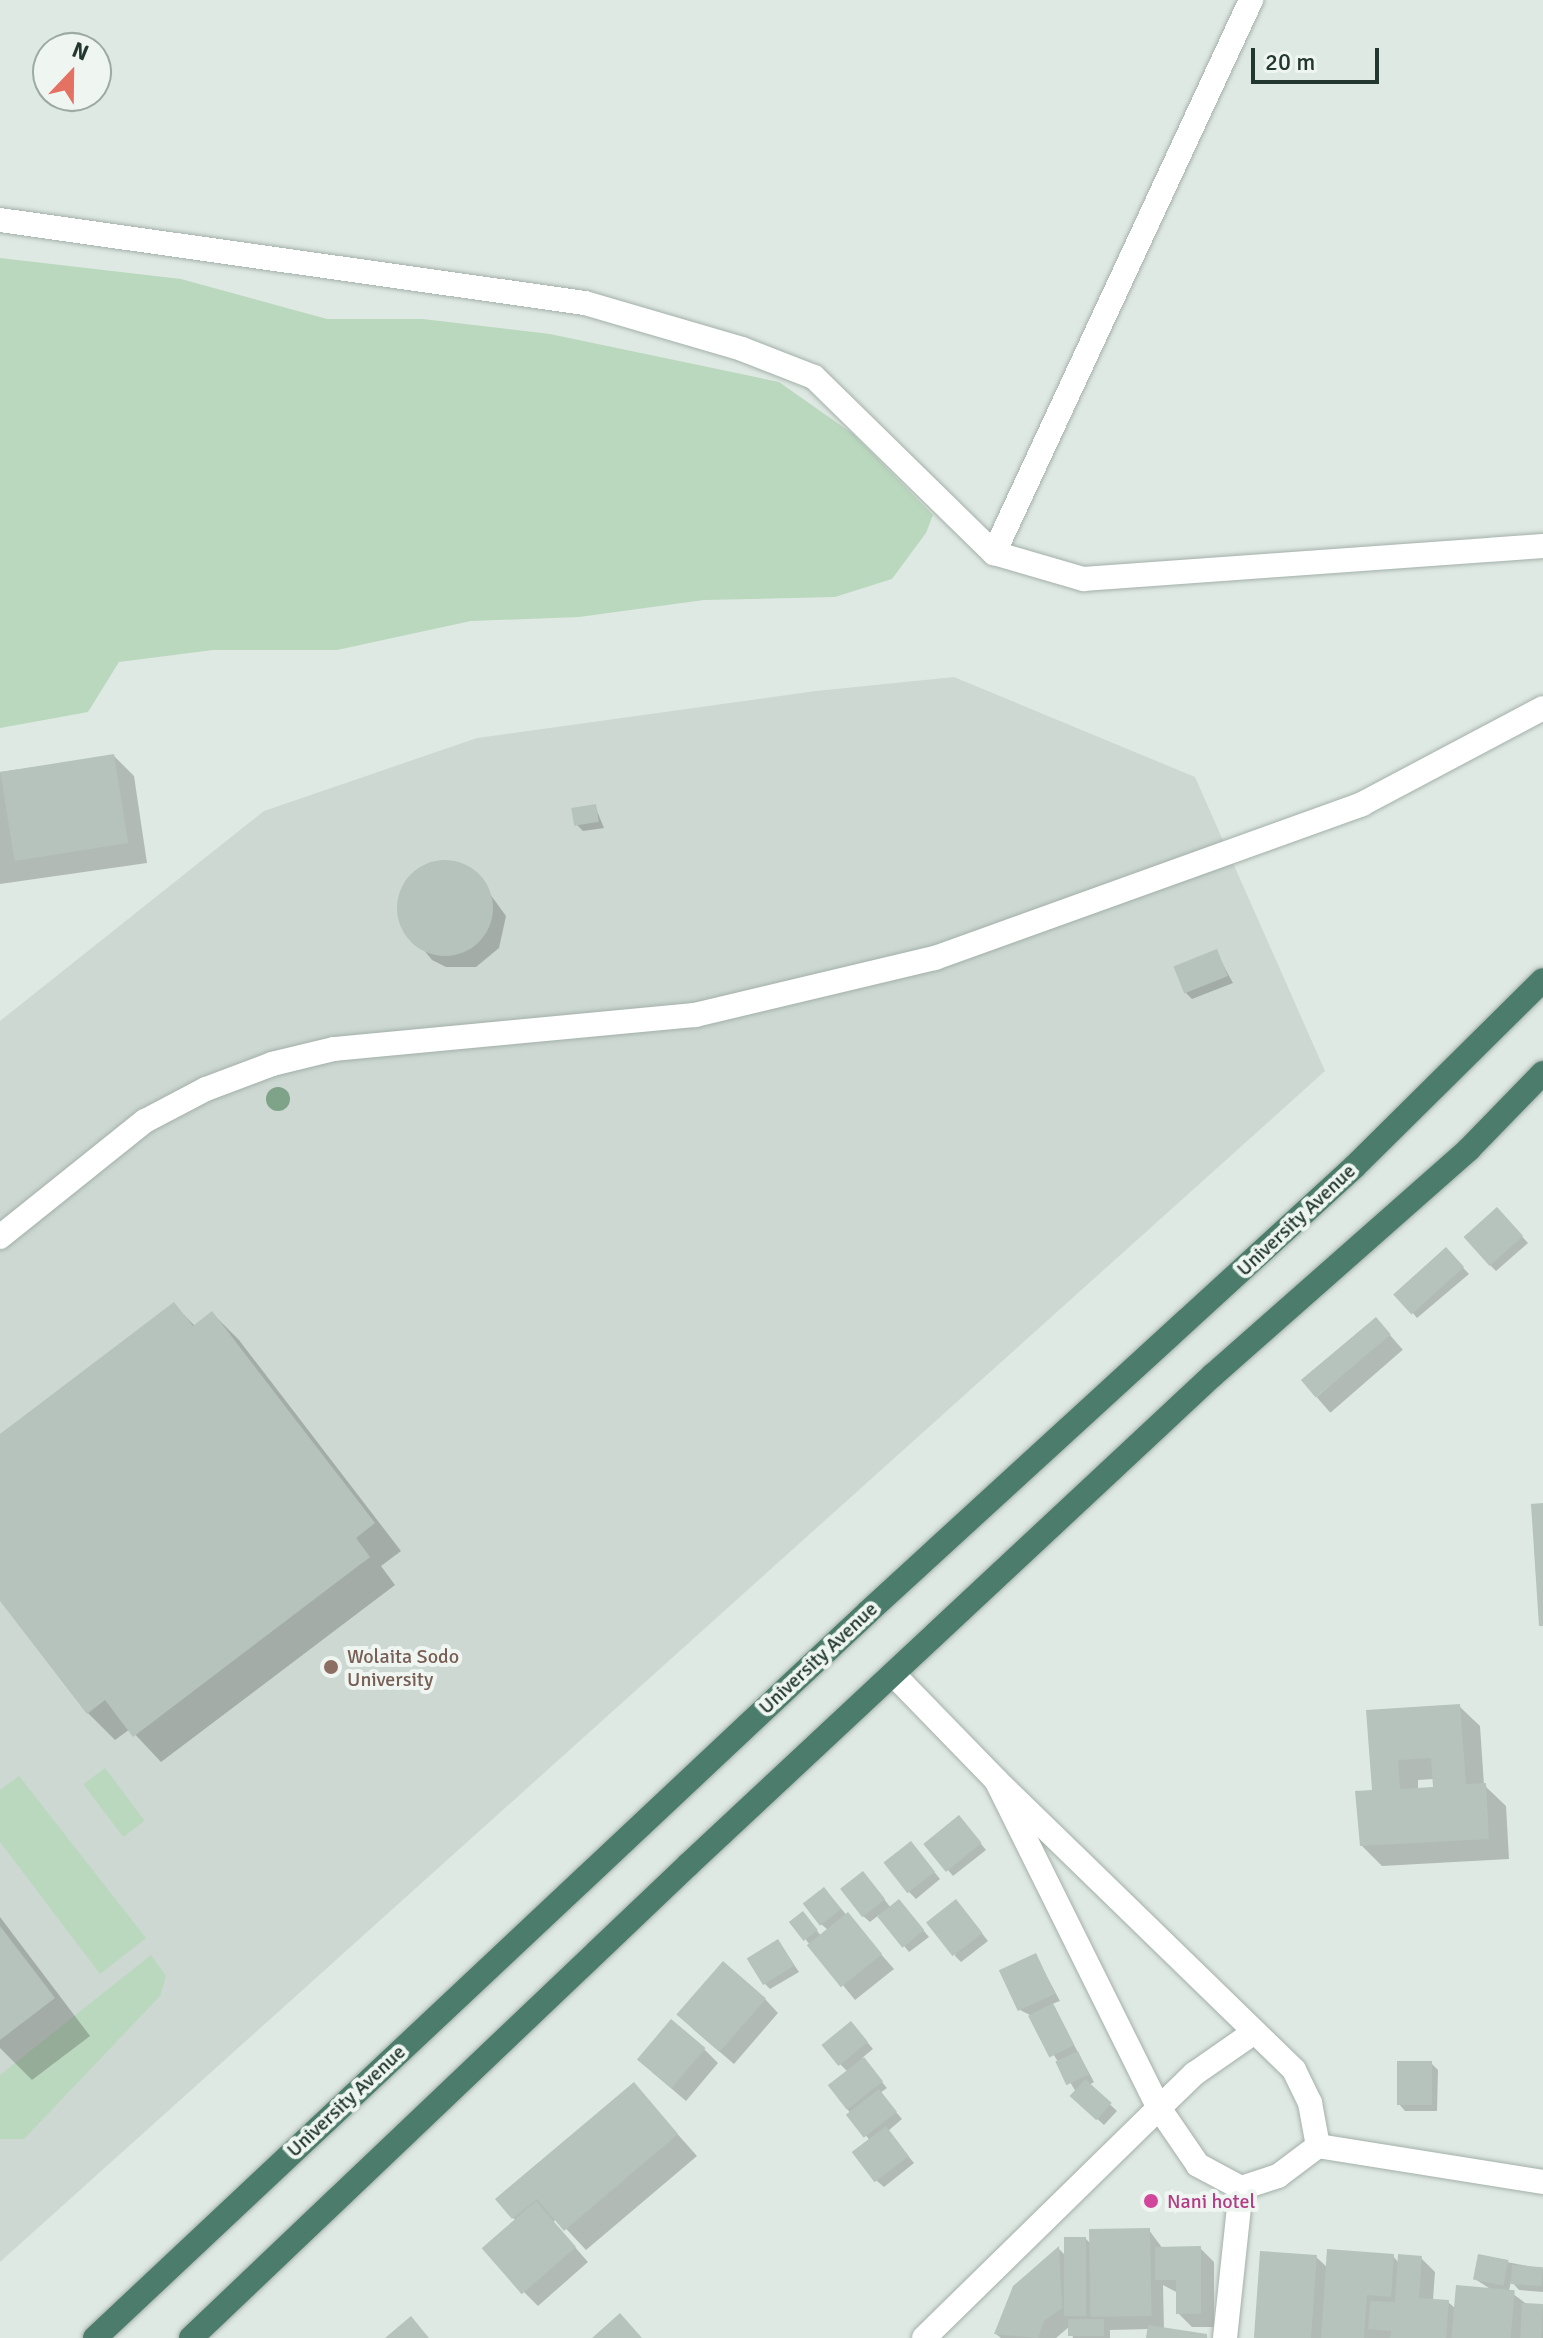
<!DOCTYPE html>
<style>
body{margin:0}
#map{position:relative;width:1543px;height:2338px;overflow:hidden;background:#dfe9e3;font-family:Signika,sans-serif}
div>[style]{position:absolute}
.built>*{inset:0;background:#cdd8d2}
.green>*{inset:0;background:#bad8be;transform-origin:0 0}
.shadow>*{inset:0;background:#0003;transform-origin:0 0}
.building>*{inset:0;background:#b5c3bc;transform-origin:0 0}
.round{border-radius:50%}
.roads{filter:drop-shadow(0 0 2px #a3b0a9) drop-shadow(0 0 2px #a3b0a9)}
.service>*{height:24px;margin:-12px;padding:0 12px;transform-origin:12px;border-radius:12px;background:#fff}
.minor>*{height:24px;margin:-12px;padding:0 12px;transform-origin:12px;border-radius:12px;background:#fff}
.tertiary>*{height:24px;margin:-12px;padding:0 12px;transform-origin:12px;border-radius:12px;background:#fff}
.trunk>*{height:24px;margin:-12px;padding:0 12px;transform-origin:12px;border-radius:12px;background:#4c7d6c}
.trees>*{width:24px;height:24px;margin:-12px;border-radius:50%;background:#7fa389}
.dots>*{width:22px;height:22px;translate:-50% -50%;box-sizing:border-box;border:4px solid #eff6f2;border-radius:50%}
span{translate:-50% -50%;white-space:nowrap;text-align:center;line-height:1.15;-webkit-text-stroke:8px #eff6f2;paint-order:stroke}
.street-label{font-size:20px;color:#22372f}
.education-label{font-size:20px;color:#785e54}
.left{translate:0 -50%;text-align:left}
.hotel-label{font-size:20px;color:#b23c85}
.north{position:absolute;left:32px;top:32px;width:80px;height:80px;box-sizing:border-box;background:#eff6f2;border:2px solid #9daaa4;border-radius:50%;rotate:22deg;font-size:22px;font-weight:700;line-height:32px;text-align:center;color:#22372f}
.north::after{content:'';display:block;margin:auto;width:28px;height:36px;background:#e47162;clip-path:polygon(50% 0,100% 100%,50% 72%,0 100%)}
.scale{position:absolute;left:1251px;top:48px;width:128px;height:36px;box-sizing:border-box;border:4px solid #22372f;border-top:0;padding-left:10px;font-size:24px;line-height:28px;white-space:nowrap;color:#22372f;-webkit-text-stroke:6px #eff6f2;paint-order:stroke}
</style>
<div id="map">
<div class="built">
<i style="clip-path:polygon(954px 677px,1195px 777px,1325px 1071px,0 2262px,0 1021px,264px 811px,477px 738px,816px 691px)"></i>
</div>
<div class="green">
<i style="clip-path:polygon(0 258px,181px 279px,327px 319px,423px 319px,550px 334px,779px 382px,853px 434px,933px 515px,926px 533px,892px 579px,835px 597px,704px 600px,579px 617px,471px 621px,337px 650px,213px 650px,119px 662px,88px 712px,0 728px)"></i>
<i style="left:105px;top:1768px;width:66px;height:27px;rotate:53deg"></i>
<i style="clip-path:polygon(19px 1776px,146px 1938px,100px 1974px,0 1842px,0 1790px)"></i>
<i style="clip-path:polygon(151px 1955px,166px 1976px,160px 1996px,24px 2139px,0 2139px,0 2075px)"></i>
</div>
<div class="shadow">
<i style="clip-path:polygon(114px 756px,134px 776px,147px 863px,0 884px,0 772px)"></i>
<i style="clip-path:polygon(595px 806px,604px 828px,583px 831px,576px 824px)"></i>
<i style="clip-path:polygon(443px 862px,474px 872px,506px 916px,499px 948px,476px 967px,446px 967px,432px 960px,400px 921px,403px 888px,427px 865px)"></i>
<i style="clip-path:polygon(1216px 952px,1233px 983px,1192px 999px,1186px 993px)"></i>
<i style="clip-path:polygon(1497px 1210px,1528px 1243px,1496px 1271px,1490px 1265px)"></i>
<i style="clip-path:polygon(1452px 1256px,1469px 1274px,1417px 1318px,1411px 1311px)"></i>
<i style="clip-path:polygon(174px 1305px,195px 1326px,212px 1313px,239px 1340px,401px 1551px,381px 1566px,395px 1585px,161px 1762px,130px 1729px,115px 1740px,88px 1713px,0 1598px,0 1436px)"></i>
<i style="left:1389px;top:1334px;width:21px;height:96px;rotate:49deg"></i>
<i style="clip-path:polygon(evenodd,1459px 1706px,1480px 1726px,1484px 1785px,1506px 1806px,1509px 1859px,1382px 1866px,1362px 1846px,1374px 1792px,1368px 1712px,1459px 1706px,1434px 1779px,1435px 1789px,1418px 1790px,1418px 1780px,1434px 1779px)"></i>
<i style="clip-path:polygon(965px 1824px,986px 1850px,953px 1876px,926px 1844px)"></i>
<i style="clip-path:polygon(917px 1850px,940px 1879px,916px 1899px,909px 1892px)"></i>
<i style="clip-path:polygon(869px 1880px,891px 1908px,905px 1908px,929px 1937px,909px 1952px,879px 1915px,870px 1922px,863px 1916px)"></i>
<i style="clip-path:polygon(830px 1896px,894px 1969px,855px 2000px,806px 1940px,809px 1920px,821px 1936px,828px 1930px,821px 1924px)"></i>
<i style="clip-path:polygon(962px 1908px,988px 1941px,961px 1962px,955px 1956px)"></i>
<i style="clip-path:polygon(0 1917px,90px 2036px,32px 2080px,0 2048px)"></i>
<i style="clip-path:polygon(778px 1941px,799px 1972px,770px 1989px,764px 1983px)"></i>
<i style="clip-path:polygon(1036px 1956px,1060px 2001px,1052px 2004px,1094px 2082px,1089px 2085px,1117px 2111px,1104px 2125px,1072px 2096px,1076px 2092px,1030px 2015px,1020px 2010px)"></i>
<i style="clip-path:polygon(765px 1999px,778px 2013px,734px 2064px,693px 2029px)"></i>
<i style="clip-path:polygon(857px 2030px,873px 2049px,862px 2058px,887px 2088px,880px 2093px,902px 2119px,888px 2131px,914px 2163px,884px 2187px,877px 2181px,870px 2141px,831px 2086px,848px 2072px,840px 2064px)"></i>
<i style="clip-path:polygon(704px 2049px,718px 2063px,686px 2101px,652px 2072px)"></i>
<i style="clip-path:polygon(1431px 2063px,1438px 2070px,1437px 2111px,1405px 2111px,1399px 2104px)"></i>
<i style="clip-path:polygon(634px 2085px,697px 2156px,586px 2250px,557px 2219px,553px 2222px,588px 2262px,538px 2306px,524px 2292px,516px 2221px,497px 2200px)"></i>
<i style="clip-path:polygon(1149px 2230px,1163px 2249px,1200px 2248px,1214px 2262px,1214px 2327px,1192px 2327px,1178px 2313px,1178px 2293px,1163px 2285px,1164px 2329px,1209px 2338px,1148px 2338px,1149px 2329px,1110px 2330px,1110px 2338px,1073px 2338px,1070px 2326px,1056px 2338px,1001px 2338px,996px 2334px,1059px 2249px,1067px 2257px,1086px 2239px,1091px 2244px)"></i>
<i style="clip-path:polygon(1393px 2256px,1399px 2263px,1421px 2258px,1435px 2272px,1433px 2300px,1448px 2302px,1456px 2309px,1492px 2290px,1475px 2279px,1507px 2262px,1543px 2269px,1543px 2292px,1519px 2290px,1511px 2281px,1509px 2291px,1528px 2305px,1543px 2306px,1543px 2338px,1256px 2338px,1316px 2257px,1328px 2268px)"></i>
</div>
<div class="building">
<i style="left:114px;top:754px;width:90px;height:115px;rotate:81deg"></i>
<i style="left:596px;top:804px;width:18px;height:25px;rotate:81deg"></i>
<i class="round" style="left:397px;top:860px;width:96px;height:96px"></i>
<i style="left:1217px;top:949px;width:29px;height:47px;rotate:68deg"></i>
<i style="left:1497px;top:1207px;width:39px;height:45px;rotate:48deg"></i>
<i style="left:1446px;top:1247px;width:27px;height:71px;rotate:48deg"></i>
<i style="clip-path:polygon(174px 1302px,193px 1326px,212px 1311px,375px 1523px,356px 1538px,370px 1557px,133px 1737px,105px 1700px,87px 1714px,0 1601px,0 1434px)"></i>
<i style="left:1376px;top:1317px;width:23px;height:98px;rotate:50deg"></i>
<i style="clip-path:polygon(1543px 1503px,1543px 1626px,1539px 1626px,1531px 1504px)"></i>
<i style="clip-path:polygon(evenodd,1460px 1704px,1466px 1784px,1486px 1783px,1489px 1839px,1360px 1846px,1355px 1791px,1372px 1790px,1366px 1710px,1460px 1704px,1431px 1758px,1433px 1787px,1400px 1789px,1398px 1760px,1431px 1758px)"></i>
<i style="left:959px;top:1815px;width:36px;height:46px;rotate:51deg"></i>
<i style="left:911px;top:1841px;width:39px;height:35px;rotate:52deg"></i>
<i style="left:863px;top:1871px;width:36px;height:29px;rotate:52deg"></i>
<i style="left:824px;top:1887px;width:28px;height:27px;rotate:52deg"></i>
<i style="left:899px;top:1899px;width:40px;height:28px;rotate:51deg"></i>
<i style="left:956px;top:1899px;width:43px;height:38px;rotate:52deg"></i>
<i style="left:803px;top:1911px;width:24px;height:18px;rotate:52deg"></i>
<i style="left:848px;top:1912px;width:54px;height:53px;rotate:51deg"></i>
<i style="clip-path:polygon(0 1926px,55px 1998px,0 2040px)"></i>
<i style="left:778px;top:1939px;width:31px;height:37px;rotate:58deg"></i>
<i style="left:1036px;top:1953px;width:45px;height:41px;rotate:65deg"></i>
<i style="left:723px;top:1961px;width:57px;height:71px;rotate:41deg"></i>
<i style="left:1053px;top:2003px;width:47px;height:28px;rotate:63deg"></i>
<i style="left:671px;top:2019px;width:45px;height:53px;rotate:40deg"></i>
<i style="left:851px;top:2021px;width:27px;height:38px;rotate:51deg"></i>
<i style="left:1078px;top:2051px;width:26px;height:25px;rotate:65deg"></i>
<i style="left:864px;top:2057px;width:31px;height:46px;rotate:52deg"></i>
<i style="left:1397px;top:2061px;width:35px;height:44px"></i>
<i style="left:1085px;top:2079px;width:36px;height:23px;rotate:42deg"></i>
<i style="clip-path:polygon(634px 2082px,678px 2134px,564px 2231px,537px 2199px,512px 2219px,495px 2199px)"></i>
<i style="left:879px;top:2089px;width:29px;height:42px;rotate:52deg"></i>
<i style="left:886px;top:2126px;width:38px;height:43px;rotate:53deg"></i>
<i style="left:536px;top:2201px;width:61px;height:72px;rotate:49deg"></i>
<i style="left:1150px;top:2228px;width:88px;height:61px;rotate:89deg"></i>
<i style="left:1064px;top:2237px;width:22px;height:79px"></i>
<i style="clip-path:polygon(1059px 2246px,1062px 2308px,1044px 2321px,1038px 2338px,994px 2334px,1013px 2286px)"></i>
<i style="clip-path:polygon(1201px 2246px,1201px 2314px,1176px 2314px,1176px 2280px,1155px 2280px,1155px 2247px)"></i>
<i style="clip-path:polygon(1327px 2249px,1394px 2254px,1391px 2297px,1367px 2295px,1364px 2338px,1321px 2338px)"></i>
<i style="left:1260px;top:2251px;width:57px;height:87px;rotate:4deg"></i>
<i style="clip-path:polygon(1398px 2254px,1422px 2256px,1419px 2298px,1449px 2300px,1446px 2338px,1390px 2338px,1391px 2331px,1368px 2329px,1370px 2301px,1395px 2302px)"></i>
<i style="left:1478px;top:2254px;width:31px;height:26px;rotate:11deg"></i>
<i style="left:1512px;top:2265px;width:31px;height:19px;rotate:4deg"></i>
<i style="left:1456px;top:2285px;width:59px;height:53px;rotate:5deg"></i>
<i style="left:1522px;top:2303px;width:21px;height:35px;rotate:3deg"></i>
<i style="clip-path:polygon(620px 2313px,642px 2338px,592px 2338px)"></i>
<i style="clip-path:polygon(411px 2316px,429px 2338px,385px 2338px)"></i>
<i style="left:1068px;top:2319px;width:36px;height:17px"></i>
<i style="clip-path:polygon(1148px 2325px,1207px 2334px,1207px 2338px,1146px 2338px)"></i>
</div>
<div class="roads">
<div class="service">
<i style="left:0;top:1237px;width:186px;rotate:-38.7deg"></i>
<i style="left:145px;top:1121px;width:69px;rotate:-27.7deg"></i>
<i style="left:206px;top:1089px;width:71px;rotate:-20.7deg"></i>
<i style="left:272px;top:1064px;width:64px;rotate:-13.6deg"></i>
<i style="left:334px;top:1049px;width:363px;rotate:-5.4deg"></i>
<i style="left:695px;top:1015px;width:247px;rotate:-13.4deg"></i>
<i style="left:935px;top:958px;width:454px;rotate:-19.8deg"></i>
<i style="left:1362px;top:804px;width:205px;rotate:-27.9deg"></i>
</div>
<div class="minor">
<i style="left:0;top:220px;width:591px;rotate:8.08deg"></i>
<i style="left:585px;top:303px;width:164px;rotate:16.3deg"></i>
<i style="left:742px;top:349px;width:77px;rotate:21.3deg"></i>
<i style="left:814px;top:377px;width:252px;rotate:44.4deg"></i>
<i style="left:994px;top:553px;width:93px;rotate:16.3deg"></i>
<i style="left:1083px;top:579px;width:461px;rotate:-4.1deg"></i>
<i style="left:994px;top:553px;width:610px;rotate:-65.07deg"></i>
<i style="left:1318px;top:2146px;width:228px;rotate:9.1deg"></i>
<i style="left:924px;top:2338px;width:329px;rotate:-44.4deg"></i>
<i style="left:1225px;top:2338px;width:151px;rotate:-83.9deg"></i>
</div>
<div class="tertiary">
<i style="left:895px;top:1676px;width:145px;rotate:45.8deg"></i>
<i style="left:996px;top:1780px;width:366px;rotate:63.6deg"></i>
<i style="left:996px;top:1780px;width:416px;rotate:44.2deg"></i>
<i style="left:1294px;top:2070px;width:37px;rotate:64deg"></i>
<i style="left:1310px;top:2103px;width:44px;rotate:79.5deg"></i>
<i style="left:1318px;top:2146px;width:50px;rotate:143.1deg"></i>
<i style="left:1278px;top:2176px;width:39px;rotate:162deg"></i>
<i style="left:1241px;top:2188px;width:49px;rotate:-151.9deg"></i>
<i style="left:1198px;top:2165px;width:69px;rotate:-124.4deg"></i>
<i style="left:1159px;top:2108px;width:49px;rotate:-44.2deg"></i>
<i style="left:1194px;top:2074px;width:72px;rotate:-34.8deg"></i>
</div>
<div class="trunk">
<i style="left:95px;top:2338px;width:1060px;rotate:-43.2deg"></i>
<i style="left:868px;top:1612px;width:660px;rotate:-42.48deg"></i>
<i style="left:1355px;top:1166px;width:264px;rotate:-44.7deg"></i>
<i style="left:191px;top:2338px;width:686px;rotate:-43.58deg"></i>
<i style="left:688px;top:1865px;width:718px;rotate:-43.03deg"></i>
<i style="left:1213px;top:1375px;width:341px;rotate:-41.4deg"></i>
<i style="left:1469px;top:1149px;width:106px;rotate:-45.8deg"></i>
</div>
</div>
<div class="trees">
<i style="left:278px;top:1099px"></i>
</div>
<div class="dots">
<i style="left:331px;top:1667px;background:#8d6e63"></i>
<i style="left:1151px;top:2201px;background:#d1479c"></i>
</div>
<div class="street-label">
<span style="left:1296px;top:1220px;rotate:-43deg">University Avenue</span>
<span style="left:818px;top:1658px;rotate:-43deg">University Avenue</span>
<span style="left:346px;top:2101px;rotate:-43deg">University Avenue</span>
</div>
<div class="education-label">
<span class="left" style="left:347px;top:1668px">Wolaita Sodo<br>University</span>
</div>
<div class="hotel-label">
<span class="left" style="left:1167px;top:2201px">Nani hotel</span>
</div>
<div class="north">N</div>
<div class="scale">20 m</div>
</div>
